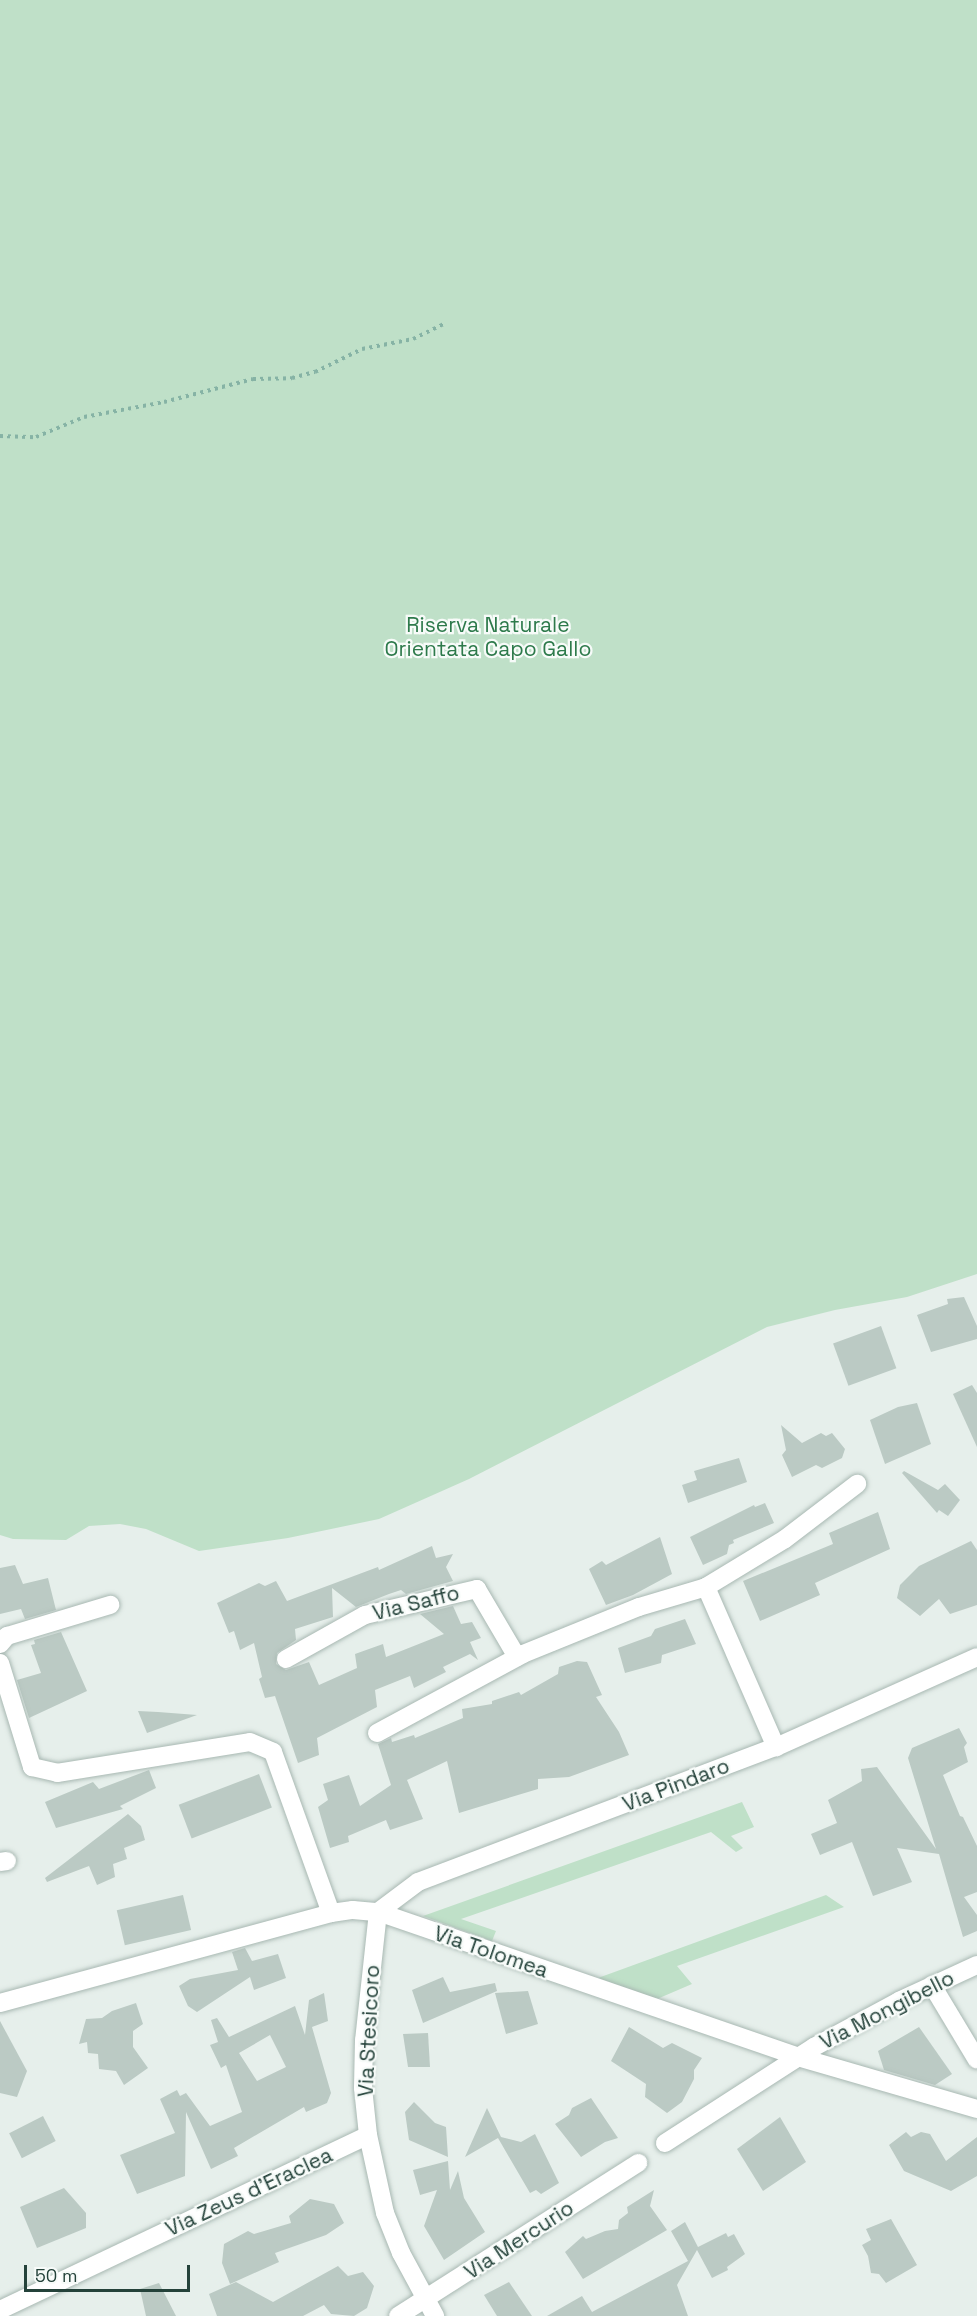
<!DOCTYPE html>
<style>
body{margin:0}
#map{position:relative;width:977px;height:2316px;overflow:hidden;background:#e6efeb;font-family:"Space Grotesk",sans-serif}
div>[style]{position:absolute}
.green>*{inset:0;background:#bfe0c8}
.building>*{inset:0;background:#bbcac4;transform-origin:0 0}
.path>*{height:4px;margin-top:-2px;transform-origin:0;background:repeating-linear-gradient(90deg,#86b3a5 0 3px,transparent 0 7.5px)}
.roads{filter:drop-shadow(0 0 2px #a8b8b2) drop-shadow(0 0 2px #a8b8b2)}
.minor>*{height:18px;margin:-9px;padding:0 9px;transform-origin:9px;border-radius:9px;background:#fff}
span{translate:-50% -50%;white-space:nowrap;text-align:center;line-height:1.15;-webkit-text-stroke:4.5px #f7fbf9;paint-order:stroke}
.park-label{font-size:21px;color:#2d7a4b}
.street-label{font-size:21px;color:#24423a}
.scale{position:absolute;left:24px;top:2265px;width:166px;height:27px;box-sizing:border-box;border:3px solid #24423a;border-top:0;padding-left:8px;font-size:18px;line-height:21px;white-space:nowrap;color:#24423a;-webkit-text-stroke:4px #f7fbf9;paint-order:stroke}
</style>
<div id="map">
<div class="green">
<i style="clip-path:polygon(0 0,977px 0,977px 1274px,907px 1297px,835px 1310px,767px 1327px,469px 1479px,379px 1519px,288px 1538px,199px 1551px,146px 1529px,120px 1524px,89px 1526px,66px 1540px,13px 1539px,0 1535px)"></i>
<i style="clip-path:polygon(742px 1802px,754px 1827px,731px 1836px,743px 1848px,736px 1852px,711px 1832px,461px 1919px,496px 1931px,492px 1941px,423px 1916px)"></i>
<i style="clip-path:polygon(826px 1895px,844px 1907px,677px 1966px,692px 1984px,657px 1999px,598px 1978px)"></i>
</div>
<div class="building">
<i style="clip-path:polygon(964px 1297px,977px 1326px,977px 1339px,931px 1352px,917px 1315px,948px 1304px,947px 1299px)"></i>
<i style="left:881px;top:1326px;width:45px;height:51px;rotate:70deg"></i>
<i style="clip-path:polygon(972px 1385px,977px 1393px,977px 1447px,953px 1394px)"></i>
<i style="clip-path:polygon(917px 1403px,931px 1444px,885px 1464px,870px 1420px,898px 1407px)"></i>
<i style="clip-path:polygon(781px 1425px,802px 1443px,821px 1433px,826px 1436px,832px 1433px,845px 1449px,842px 1458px,822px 1468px,816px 1465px,792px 1477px,782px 1455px,786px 1450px)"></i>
<i style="clip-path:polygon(739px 1458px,747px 1482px,688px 1503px,682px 1485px,697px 1480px,694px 1471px)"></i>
<i style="clip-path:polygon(904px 1471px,938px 1490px,945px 1484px,960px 1500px,948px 1516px,939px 1510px,937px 1513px,902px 1473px)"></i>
<i style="clip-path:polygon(765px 1503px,774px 1523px,733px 1540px,734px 1543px,729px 1545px,727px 1554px,703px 1565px,690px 1537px,754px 1505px,755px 1507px)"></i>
<i style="clip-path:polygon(878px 1512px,890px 1549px,815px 1583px,820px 1595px,760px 1621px,743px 1581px,833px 1544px,829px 1533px)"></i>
<i style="clip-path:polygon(660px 1537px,672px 1574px,633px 1595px,606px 1605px,589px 1569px,602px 1561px,606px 1565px)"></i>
<i style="clip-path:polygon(971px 1541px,977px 1550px,977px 1605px,950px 1614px,939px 1599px,920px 1616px,897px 1598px,900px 1585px,919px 1566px)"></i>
<i style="clip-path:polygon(432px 1546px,436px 1558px,453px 1554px,446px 1567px,453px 1581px,406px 1594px,401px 1590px,389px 1594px,356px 1607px,332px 1588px,333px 1617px,295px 1629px,296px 1640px,277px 1653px,276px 1664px,286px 1670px,309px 1662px,319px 1685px,357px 1668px,355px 1654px,383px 1644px,386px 1657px,444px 1634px,420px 1614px,453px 1606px,461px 1624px,472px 1622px,481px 1638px,470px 1642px,478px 1660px,470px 1654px,443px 1667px,446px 1672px,414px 1688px,410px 1676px,375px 1690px,377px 1707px,317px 1738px,319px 1755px,298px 1763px,275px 1696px,265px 1698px,259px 1679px,262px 1677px,254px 1643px,240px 1650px,234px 1631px,229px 1633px,217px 1603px,259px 1583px,265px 1586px,276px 1581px,287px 1601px,378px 1567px,379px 1570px)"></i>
<i style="clip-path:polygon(15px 1565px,23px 1584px,48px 1578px,56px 1610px,25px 1619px,21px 1609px,0 1614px,0 1568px)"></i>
<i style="clip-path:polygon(685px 1619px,696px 1644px,662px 1655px,661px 1663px,625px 1673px,618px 1648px,651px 1636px,655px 1629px)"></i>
<i style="clip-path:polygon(61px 1632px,87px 1691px,29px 1718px,17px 1680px,41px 1673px,31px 1645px,35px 1644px,34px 1640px)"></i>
<i style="clip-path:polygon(577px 1661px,587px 1662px,602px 1695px,596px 1697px,619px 1732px,629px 1755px,569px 1777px,538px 1779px,538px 1789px,459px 1813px,447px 1761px,407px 1780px,423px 1819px,390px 1830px,386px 1820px,348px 1836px,349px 1842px,330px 1848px,318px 1807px,328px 1800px,323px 1784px,349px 1775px,360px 1806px,391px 1785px,378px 1744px,391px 1738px,392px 1742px,414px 1735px,415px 1738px,463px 1718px,462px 1709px,492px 1704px,492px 1701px,519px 1692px,521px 1695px,558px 1674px,559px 1667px)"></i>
<i style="clip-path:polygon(138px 1711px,158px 1712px,197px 1715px,147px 1733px)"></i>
<i style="clip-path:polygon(959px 1728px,967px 1743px,964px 1747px,968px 1762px,943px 1775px,960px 1816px,963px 1817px,977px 1846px,977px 1892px,964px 1897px,977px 1915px,977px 1931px,963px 1937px,939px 1854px,897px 1848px,912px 1882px,873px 1896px,852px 1842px,820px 1855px,811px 1834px,837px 1823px,828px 1800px,862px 1781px,861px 1769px,877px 1767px,936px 1849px,908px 1758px,912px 1748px)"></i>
<i style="clip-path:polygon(149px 1770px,156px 1788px,120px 1806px,123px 1809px,56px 1828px,45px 1802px,93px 1782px,99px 1789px)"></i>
<i style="left:259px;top:1774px;width:36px;height:86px;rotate:69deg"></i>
<i style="clip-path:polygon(128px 1814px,141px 1826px,145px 1840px,124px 1848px,127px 1859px,113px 1864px,115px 1877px,97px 1885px,89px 1866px,47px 1882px,45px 1878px)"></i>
<i style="left:183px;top:1895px;width:36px;height:68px;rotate:77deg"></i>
<i style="clip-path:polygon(245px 1948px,252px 1961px,278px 1954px,286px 1978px,254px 1990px,250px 1977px,197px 2012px,188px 2006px,179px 1986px,190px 1979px,238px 1970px,232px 1952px)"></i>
<i style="clip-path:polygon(443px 1977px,450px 1992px,495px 1983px,497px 1991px,423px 2023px,412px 1990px)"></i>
<i style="clip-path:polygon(528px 1991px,538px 2024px,506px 2034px,495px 1993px)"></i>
<i style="clip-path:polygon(evenodd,324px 1993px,328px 2021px,312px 2027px,331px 2093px,327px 2103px,306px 2112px,304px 2107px,234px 2148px,238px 2156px,211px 2169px,186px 2112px,185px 2176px,137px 2194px,120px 2155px,175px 2133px,160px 2099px,177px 2090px,180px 2096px,186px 2093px,210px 2126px,242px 2112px,226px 2065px,221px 2068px,210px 2045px,218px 2042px,211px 2020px,217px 2018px,229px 2037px,295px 2006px,305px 2035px,309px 2000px,324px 1993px,270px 2035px,286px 2067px,257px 2081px,239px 2053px,270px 2035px)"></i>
<i style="clip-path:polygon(136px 2003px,143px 2024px,133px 2031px,133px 2047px,148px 2068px,124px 2085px,116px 2071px,99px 2069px,98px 2054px,88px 2053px,87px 2042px,79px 2044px,86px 2019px,102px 2018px,112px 2011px)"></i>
<i style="clip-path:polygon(0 2021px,27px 2071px,17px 2097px,0 2093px)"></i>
<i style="clip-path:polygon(629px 2027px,663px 2048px,672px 2043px,702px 2058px,694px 2070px,694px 2079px,682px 2102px,667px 2113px,645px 2097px,646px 2084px,611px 2061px)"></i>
<i style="clip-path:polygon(919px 2027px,952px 2074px,935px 2085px,884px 2070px,878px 2051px)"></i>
<i style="clip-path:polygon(428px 2033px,430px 2067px,408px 2067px,403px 2034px)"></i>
<i style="clip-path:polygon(591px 2098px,618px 2138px,605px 2142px,581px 2157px,555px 2124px,569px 2115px,572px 2108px)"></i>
<i style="clip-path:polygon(414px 2102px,435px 2123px,446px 2127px,448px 2157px,409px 2140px,405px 2112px)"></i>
<i style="clip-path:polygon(487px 2108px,501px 2137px,521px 2142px,535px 2134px,559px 2183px,541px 2194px,536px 2190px,530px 2193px,498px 2138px,465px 2157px)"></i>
<i style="left:43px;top:2116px;width:28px;height:38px;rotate:63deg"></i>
<i style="clip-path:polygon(780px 2117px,806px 2162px,763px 2191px,737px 2149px)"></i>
<i style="clip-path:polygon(906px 2132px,911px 2137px,921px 2132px,930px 2134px,946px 2161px,977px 2137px,977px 2176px,951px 2191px,904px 2171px,889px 2145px)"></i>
<i style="clip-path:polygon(448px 2161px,450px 2190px,458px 2171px,464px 2198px,485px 2232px,444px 2260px,424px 2226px,437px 2190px,420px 2195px,413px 2170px)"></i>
<i style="clip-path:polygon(64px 2188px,86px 2213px,86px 2228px,37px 2248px,20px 2207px)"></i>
<i style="clip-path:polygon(654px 2190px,650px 2206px,667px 2230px,583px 2279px,565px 2252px,583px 2236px,586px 2239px,605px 2231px,618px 2229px,619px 2220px,628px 2213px,627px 2207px)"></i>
<i style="clip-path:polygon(310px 2199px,334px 2204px,344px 2223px,326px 2235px,275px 2253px,279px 2262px,230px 2284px,222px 2263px,224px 2244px,248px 2231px,254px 2234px,291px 2223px,289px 2216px)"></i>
<i style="clip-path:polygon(891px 2219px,917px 2265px,886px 2283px,879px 2274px,871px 2273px,868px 2256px,862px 2245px,871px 2240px,866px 2229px)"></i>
<i style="clip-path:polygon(685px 2222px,698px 2247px,726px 2233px,728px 2237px,734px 2234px,745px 2254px,727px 2267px,728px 2270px,712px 2278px,697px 2250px,677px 2285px,688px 2316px,547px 2316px,582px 2296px,592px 2312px,688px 2261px,671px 2231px)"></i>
<i style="clip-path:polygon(338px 2266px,348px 2276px,363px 2272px,374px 2286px,367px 2308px,354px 2316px,331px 2314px,324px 2305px,303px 2316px,217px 2316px,209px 2294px,236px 2282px,273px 2302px)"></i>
<i style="clip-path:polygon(509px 2282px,532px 2316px,497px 2316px,484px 2295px)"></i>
<i style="clip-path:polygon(159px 2283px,176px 2316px,146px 2316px,140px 2289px)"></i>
</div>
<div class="path">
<i style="left:0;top:436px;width:36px;rotate:2deg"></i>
<i style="left:36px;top:437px;width:52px;rotate:-22.6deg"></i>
<i style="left:84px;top:417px;width:81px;rotate:-10.6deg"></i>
<i style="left:164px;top:402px;width:92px;rotate:-14.5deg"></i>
<i style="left:253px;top:379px;width:39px;rotate:-1deg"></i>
<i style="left:292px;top:378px;width:24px;rotate:-15deg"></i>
<i style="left:315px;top:372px;width:52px;rotate:-26.1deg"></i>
<i style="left:362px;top:349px;width:52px;rotate:-11.1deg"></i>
<i style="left:413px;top:339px;width:37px;rotate:-26deg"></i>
</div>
<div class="roads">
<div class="minor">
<i style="left:706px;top:1587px;width:175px;rotate:66.4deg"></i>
<i style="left:0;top:1644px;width:11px;rotate:-49deg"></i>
<i style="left:7px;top:1636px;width:108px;rotate:-16.8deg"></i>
<i style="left:286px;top:1659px;width:90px;rotate:-29.1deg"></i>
<i style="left:365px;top:1615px;width:115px;rotate:-13.1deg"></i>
<i style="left:477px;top:1589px;width:79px;rotate:59.5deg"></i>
<i style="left:0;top:1663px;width:109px;rotate:72.9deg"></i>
<i style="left:32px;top:1767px;width:26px;rotate:13deg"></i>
<i style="left:57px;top:1773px;width:195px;rotate:-9.1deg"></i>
<i style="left:250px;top:1742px;width:25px;rotate:23deg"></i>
<i style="left:273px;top:1752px;width:171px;rotate:70.2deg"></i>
<i style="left:377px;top:1733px;width:166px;rotate:-28.4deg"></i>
<i style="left:523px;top:1654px;width:125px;rotate:-22.1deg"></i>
<i style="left:639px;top:1607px;width:70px;rotate:-16.6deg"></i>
<i style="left:706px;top:1587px;width:92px;rotate:-31.3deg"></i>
<i style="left:785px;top:1539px;width:91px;rotate:-37.4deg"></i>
<i style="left:0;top:1862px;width:7px;rotate:-8deg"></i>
<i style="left:378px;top:1912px;width:50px;rotate:-36.9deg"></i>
<i style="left:418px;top:1882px;width:383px;rotate:-20.7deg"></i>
<i style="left:776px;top:1747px;width:220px;rotate:-24.1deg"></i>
<i style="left:378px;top:1912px;width:129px;rotate:96.2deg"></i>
<i style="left:364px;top:2040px;width:48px;rotate:91.2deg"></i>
<i style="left:363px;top:2088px;width:47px;rotate:83.9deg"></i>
<i style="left:368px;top:2135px;width:80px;rotate:77.7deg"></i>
<i style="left:385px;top:2213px;width:43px;rotate:68.2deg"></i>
<i style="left:401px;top:2253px;width:72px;rotate:61.6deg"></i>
<i style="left:932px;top:1985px;width:87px;rotate:59deg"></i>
<i style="left:0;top:2003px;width:343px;rotate:-15.2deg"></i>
<i style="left:331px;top:1913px;width:22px;rotate:-8deg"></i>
<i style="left:353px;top:1910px;width:25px;rotate:5deg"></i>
<i style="left:378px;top:1912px;width:444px;rotate:19deg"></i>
<i style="left:798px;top:2057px;width:186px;rotate:16.2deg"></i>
<i style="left:665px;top:2143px;width:177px;rotate:-32.8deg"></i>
<i style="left:814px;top:2047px;width:97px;rotate:-28.4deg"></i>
<i style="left:899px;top:2001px;width:86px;rotate:-24.8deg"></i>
<i style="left:0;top:2310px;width:407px;rotate:-25.4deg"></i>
<i style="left:398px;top:2316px;width:285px;rotate:-32.5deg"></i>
</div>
</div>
<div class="park-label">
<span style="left:488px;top:637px">Riserva Naturale<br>Orientata Capo Gallo</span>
</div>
<div class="street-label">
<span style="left:416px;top:1603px;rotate:-14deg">Via Saffo</span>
<span style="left:676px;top:1785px;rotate:-21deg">Via Pindaro</span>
<span style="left:491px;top:1952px;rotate:19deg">Via Tolomea</span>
<span style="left:887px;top:2010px;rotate:-27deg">Via Mongibello</span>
<span style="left:369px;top:2031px;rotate:-87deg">Via Stesicoro</span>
<span style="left:249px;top:2192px;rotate:-25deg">Via Zeus d'Eraclea</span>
<span style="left:519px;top:2240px;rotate:-33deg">Via Mercurio</span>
</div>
<div class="scale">50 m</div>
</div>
